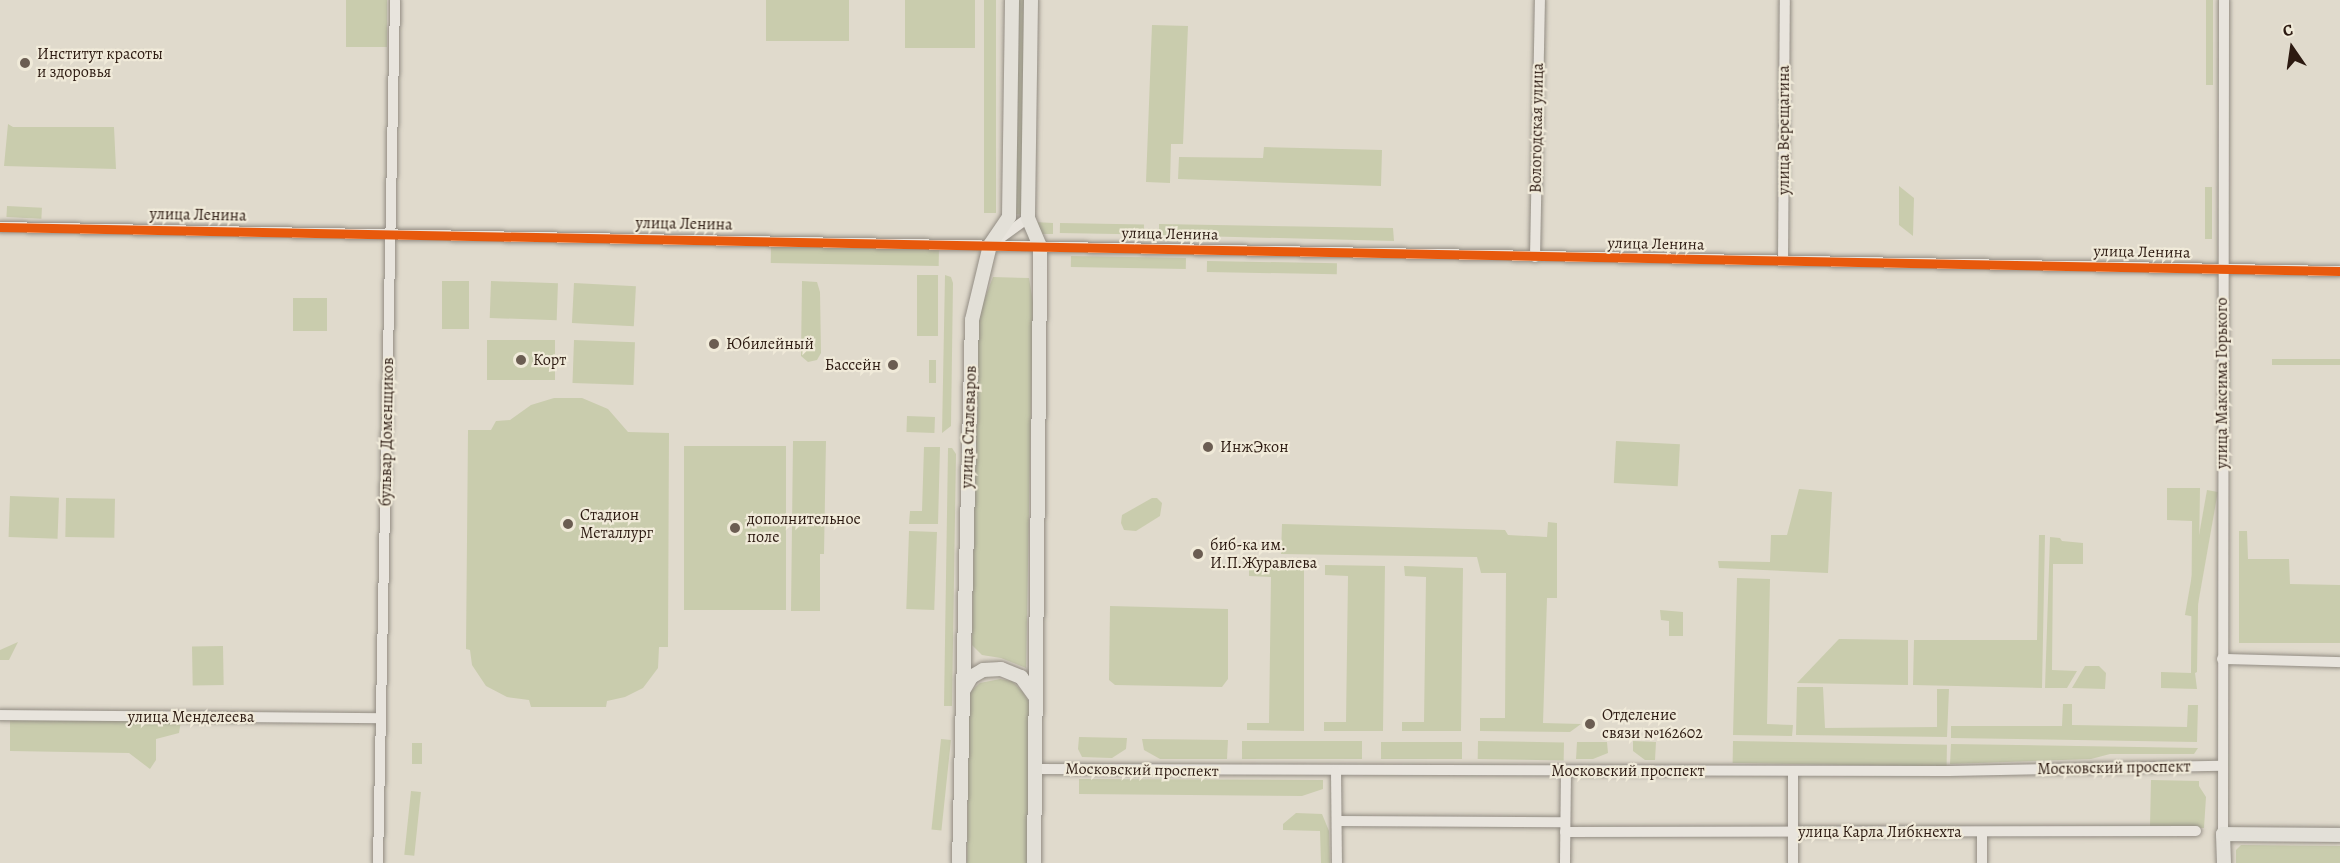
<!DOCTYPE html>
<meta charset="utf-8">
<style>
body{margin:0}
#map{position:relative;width:2340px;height:863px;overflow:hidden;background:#e0dacc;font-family:Alegreya,serif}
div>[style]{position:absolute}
.green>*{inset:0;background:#c9ccad;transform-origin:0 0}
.roads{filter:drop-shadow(0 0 2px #928c83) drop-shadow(0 0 2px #928c83)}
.minor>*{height:10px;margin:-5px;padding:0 5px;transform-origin:5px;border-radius:5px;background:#e8e4dd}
.major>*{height:14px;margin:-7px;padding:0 7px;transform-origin:7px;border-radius:7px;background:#e3e0d8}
.cycleway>*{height:9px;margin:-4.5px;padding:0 4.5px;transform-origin:4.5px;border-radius:4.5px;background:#e8590c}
.dots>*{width:16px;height:16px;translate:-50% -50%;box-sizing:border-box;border:3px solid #f0ead9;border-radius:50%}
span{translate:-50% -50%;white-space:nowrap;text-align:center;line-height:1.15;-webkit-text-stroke:4.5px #f0ead9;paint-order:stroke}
.poi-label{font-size:16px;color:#2c1a11}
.left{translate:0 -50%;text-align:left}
.right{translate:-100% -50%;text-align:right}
.street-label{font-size:16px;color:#2c1a11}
.north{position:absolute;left:2262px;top:18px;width:60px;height:60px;-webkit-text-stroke:4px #f0ead9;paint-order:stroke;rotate:347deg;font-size:16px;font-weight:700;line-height:24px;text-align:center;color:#2c1a11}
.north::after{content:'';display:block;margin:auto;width:21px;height:27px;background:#2c1a11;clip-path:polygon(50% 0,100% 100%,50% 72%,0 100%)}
</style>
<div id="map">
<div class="green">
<i style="left:346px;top:0;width:41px;height:47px"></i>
<i style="left:766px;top:0;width:83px;height:41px"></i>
<i style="left:905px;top:0;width:70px;height:48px"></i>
<i style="left:984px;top:0;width:12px;height:213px"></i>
<i style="clip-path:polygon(1019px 0,1026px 0,1025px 215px,1016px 214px)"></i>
<i style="left:2206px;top:0;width:7px;height:85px"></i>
<i style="clip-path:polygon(1152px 25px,1188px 26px,1183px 144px,1171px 144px,1170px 183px,1146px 182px)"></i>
<i style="clip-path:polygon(8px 124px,13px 127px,114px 127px,116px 169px,4px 166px)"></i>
<i style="clip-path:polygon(1264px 147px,1382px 150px,1381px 186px,1178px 179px,1179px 157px,1263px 158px)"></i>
<i style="clip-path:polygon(1899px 186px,1914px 198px,1913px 236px,1899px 225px)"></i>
<i style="left:2205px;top:187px;width:7px;height:52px"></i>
<i style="left:7px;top:206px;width:35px;height:11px;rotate:3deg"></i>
<i style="clip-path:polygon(1034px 222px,1053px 223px,1053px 234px,1042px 234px)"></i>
<i style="left:1060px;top:223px;width:84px;height:10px;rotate:1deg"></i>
<i style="clip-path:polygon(1159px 224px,1393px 228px,1394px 241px,1159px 235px)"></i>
<i style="left:771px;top:246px;width:168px;height:17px;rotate:1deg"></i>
<i style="left:1071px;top:256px;width:115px;height:11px;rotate:1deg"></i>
<i style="left:1207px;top:261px;width:130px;height:11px;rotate:1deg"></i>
<i style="left:917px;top:275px;width:21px;height:61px"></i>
<i style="clip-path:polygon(945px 275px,951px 277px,953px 283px,951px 426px,942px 433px)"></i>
<i style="clip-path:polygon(993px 277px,1029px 278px,1033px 302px,1026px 668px,1001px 658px,982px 655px,972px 645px,977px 319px)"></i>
<i style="left:442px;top:281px;width:27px;height:48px"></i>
<i style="left:491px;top:281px;width:67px;height:37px;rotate:2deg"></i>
<i style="clip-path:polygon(802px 281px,817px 282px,820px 292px,821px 353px,817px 360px,808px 362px,801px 356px)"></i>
<i style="left:574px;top:283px;width:62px;height:40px;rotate:3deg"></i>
<i style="left:293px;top:298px;width:34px;height:33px"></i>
<i style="left:487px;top:340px;width:68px;height:40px"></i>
<i style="left:574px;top:340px;width:61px;height:43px;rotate:2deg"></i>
<i style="left:2272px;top:359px;width:68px;height:6px"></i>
<i style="left:929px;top:360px;width:7px;height:23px"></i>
<i style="clip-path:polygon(554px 398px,582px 398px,608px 409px,628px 432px,669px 433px,668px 647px,659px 647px,658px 668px,643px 688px,625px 697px,607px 701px,606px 707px,531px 707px,529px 700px,507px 697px,486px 686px,472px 665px,470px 650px,466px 649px,468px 430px,491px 430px,496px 421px,510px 420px,531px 405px)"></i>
<i style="left:907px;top:416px;width:28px;height:16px;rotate:2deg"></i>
<i style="clip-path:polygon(793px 441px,826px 441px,824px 554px,820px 554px,820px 611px,791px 611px)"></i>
<i style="left:1616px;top:441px;width:64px;height:42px;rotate:3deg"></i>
<i style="left:684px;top:446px;width:102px;height:164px"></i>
<i style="clip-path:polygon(924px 447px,940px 447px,938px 524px,909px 524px,910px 511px,922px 511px)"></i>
<i style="clip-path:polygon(948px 448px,952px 448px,956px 454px,952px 706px,944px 706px)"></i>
<i style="clip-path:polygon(2167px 488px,2200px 488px,2197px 672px,2195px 673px,2197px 689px,2161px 688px,2161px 672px,2191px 673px,2192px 521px,2167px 520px)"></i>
<i style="clip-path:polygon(1799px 489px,1832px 492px,1828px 573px,1719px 568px,1718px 561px,1770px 562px,1771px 535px,1787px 535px)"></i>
<i style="left:2207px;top:490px;width:11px;height:127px;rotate:10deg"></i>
<i style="left:10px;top:496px;width:49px;height:41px;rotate:2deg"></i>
<i style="left:66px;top:498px;width:49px;height:39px;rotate:1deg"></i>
<i style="clip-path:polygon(1152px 498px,1157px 498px,1162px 503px,1160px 516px,1136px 531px,1124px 530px,1121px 523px,1122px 515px)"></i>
<i style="clip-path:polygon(1548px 522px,1557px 523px,1557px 598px,1547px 598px,1543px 723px,1581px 724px,1570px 732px,1480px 731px,1480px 718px,1505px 718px,1506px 573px,1481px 573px,1477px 557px,1281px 554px,1282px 524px,1505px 530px,1508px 535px,1547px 537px)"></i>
<i style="left:909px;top:531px;width:28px;height:78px;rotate:2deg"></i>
<i style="clip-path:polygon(2239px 531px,2247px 531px,2248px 559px,2289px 559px,2290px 584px,2340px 585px,2340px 643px,2239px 643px)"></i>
<i style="clip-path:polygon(2039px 535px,2045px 535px,2042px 688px,1913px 685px,1914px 640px,2037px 640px)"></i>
<i style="clip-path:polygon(2050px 537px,2060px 538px,2062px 541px,2083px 543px,2083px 564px,2053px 564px,2052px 670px,2077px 671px,2067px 688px,2045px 688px)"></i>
<i style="clip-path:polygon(1249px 564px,1304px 565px,1304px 731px,1247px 730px,1247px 723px,1269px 723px,1271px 577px,1249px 576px)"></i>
<i style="clip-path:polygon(1325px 565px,1385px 566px,1383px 731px,1324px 731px,1324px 722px,1346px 722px,1348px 576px,1325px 575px)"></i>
<i style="clip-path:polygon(1404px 566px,1463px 568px,1461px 731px,1402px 731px,1402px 722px,1424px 722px,1426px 577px,1405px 576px)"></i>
<i style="clip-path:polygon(1737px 578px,1770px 579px,1767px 724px,1793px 725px,1792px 736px,1733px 735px)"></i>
<i style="clip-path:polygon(1110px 606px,1228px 609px,1228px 679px,1222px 687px,1115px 685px,1109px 680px)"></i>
<i style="clip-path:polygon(1660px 610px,1683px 612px,1683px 636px,1669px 636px,1669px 621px,1661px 620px)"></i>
<i style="clip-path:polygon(1839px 639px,1908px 640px,1908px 685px,1797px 683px)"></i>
<i style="clip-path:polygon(18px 642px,9px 660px,0 660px,0 650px)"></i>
<i style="left:223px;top:646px;width:39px;height:31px;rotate:89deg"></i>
<i style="clip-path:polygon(2085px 666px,2099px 666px,2106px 673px,2105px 689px,2072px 688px)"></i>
<i style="clip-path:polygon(1000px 679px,1012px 681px,1023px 692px,1030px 704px,1028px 863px,967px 863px,969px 693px,980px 683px)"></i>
<i style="clip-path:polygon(1797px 687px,1823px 687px,1825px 728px,1937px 727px,1937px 689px,1949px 689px,1947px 737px,1796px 735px)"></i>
<i style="clip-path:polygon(2063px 704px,2072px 704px,2072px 725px,2187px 727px,2188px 705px,2198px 705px,2197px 742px,1951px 738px,1951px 726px,2062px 726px)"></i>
<i style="clip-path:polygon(10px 719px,181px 721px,179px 733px,156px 739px,156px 760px,150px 769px,129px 753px,10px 751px)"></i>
<i style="clip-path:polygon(1079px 737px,1127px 738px,1126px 749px,1112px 758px,1082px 757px,1078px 749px)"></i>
<i style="left:941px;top:739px;width:10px;height:91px;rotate:6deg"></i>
<i style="clip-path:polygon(1142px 739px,1228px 740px,1227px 759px,1160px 759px,1144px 750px)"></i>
<i style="left:1242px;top:741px;width:120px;height:18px"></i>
<i style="left:1478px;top:741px;width:86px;height:18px;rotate:1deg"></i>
<i style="clip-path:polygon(1633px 741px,1656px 742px,1655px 760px,1645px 760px,1633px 751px)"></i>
<i style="left:1733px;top:741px;width:214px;height:22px;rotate:1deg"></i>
<i style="left:1381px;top:742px;width:81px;height:17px"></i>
<i style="clip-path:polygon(1577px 742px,1607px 742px,1608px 753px,1593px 759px,1576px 759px)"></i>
<i style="left:412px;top:743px;width:10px;height:21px"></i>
<i style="clip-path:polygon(1951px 744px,2198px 748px,2194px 754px,2110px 754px,2091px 759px,1950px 764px)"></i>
<i style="clip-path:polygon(1079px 779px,1323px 780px,1323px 789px,1302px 796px,1079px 794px)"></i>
<i style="clip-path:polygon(2151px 780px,2199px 781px,2199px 786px,2206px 797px,2204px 828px,2150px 826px)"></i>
<i style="left:411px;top:791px;width:10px;height:64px;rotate:6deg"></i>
<i style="clip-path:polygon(1296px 813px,1322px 814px,1329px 831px,1330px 863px,1321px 863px,1320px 831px,1283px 830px,1283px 824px)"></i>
<i style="clip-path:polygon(2241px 845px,2340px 846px,2340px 863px,2236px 863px,2236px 850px)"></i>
</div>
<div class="roads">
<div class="minor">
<i style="left:0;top:227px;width:2340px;rotate:1.08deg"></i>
<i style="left:995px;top:242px;width:41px;rotate:-36deg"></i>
<i style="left:1535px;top:257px;width:257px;rotate:-88.9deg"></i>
<i style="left:1783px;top:261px;width:261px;rotate:-89.6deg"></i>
<i style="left:2222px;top:659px;width:118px;rotate:1.5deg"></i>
<i style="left:0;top:715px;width:381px;rotate:0.5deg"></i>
<i style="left:1035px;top:769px;width:914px;rotate:0.13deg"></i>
<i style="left:1949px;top:771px;width:272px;rotate:-1.1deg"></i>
<i style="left:1336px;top:771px;width:92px;rotate:89.4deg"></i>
<i style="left:1337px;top:821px;width:228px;rotate:0.3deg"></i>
<i style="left:1565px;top:832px;width:631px;rotate:-0.09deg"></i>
<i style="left:1982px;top:832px;width:31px;rotate:90deg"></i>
<i style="left:2223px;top:834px;width:834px;rotate:-89.93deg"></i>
<i style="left:378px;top:863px;width:863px;rotate:-88.87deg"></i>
<i style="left:1565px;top:863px;width:91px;rotate:-89.4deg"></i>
<i style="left:1793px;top:863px;width:92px;rotate:-90deg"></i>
</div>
<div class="major">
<i style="left:1031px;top:0;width:218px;rotate:90.8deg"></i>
<i style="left:1028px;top:218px;width:30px;rotate:67deg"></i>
<i style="left:1040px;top:246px;width:27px;rotate:90deg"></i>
<i style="left:1040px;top:273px;width:590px;rotate:90.58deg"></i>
<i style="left:963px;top:691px;width:16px;rotate:-60deg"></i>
<i style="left:971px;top:677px;width:14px;rotate:-30deg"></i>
<i style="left:983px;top:670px;width:18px;rotate:-3deg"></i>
<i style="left:1001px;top:669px;width:22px;rotate:22deg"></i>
<i style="left:1021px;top:677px;width:24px;rotate:54deg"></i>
<i style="left:959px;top:863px;width:543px;rotate:-88.63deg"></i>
<i style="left:972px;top:320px;width:77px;rotate:-76.5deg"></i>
<i style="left:990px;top:245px;width:34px;rotate:-56deg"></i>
<i style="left:1009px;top:217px;width:217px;rotate:-89.2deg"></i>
<i style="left:2224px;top:863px;width:29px;rotate:-92deg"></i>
<i style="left:2223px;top:834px;width:117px;rotate:0.5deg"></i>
</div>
</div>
<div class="cycleway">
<i style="left:0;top:227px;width:2340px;rotate:1.08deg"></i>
</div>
<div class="dots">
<i style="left:25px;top:63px;background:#6b5d52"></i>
<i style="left:714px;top:344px;background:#6b5d52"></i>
<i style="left:521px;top:360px;background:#6b5d52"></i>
<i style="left:893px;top:365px;background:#6b5d52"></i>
<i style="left:1208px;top:447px;background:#6b5d52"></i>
<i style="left:568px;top:524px;background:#6b5d52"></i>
<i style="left:735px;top:528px;background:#6b5d52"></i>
<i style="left:1198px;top:554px;background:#6b5d52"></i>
<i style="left:1590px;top:724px;background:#6b5d52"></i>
</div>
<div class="poi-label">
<span class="left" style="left:37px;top:63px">Институт красоты<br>и здоровья</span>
<span class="left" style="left:726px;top:344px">Юбилейный</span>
<span class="left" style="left:533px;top:360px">Корт</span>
<span class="right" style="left:881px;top:365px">Бассейн</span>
<span class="left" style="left:1220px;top:447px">ИнжЭкон</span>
<span class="left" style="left:580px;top:524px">Стадион<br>Металлург</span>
<span class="left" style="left:747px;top:528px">дополнительное<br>поле</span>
<span class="left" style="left:1210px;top:554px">биб-ка им.<br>И.П.Журавлева</span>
<span class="left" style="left:1602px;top:724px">Отделение<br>связи №162602</span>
</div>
<div class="street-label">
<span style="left:1537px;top:128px;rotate:-89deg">Вологодская улица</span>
<span style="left:1784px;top:130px;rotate:-90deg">улица Верещагина</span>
<span style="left:198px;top:215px;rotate:1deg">улица Ленина</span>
<span style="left:684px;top:224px;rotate:1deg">улица Ленина</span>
<span style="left:1170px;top:234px;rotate:1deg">улица Ленина</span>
<span style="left:1656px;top:244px;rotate:1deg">улица Ленина</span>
<span style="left:2142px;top:252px;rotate:1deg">улица Ленина</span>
<span style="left:2222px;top:383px;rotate:-90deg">улица Максима Горького</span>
<span style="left:969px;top:427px;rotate:-88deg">улица Сталеваров</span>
<span style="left:387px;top:432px;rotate:-89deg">бульвар Доменщиков</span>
<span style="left:191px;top:717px">улица Менделеева</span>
<span style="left:2114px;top:768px;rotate:-1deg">Московский проспект</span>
<span style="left:1142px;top:770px;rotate:1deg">Московский проспект</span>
<span style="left:1628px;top:771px">Московский проспект</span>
<span style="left:1880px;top:832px">улица Карла Либкнехта</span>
</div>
<div class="north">С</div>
</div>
